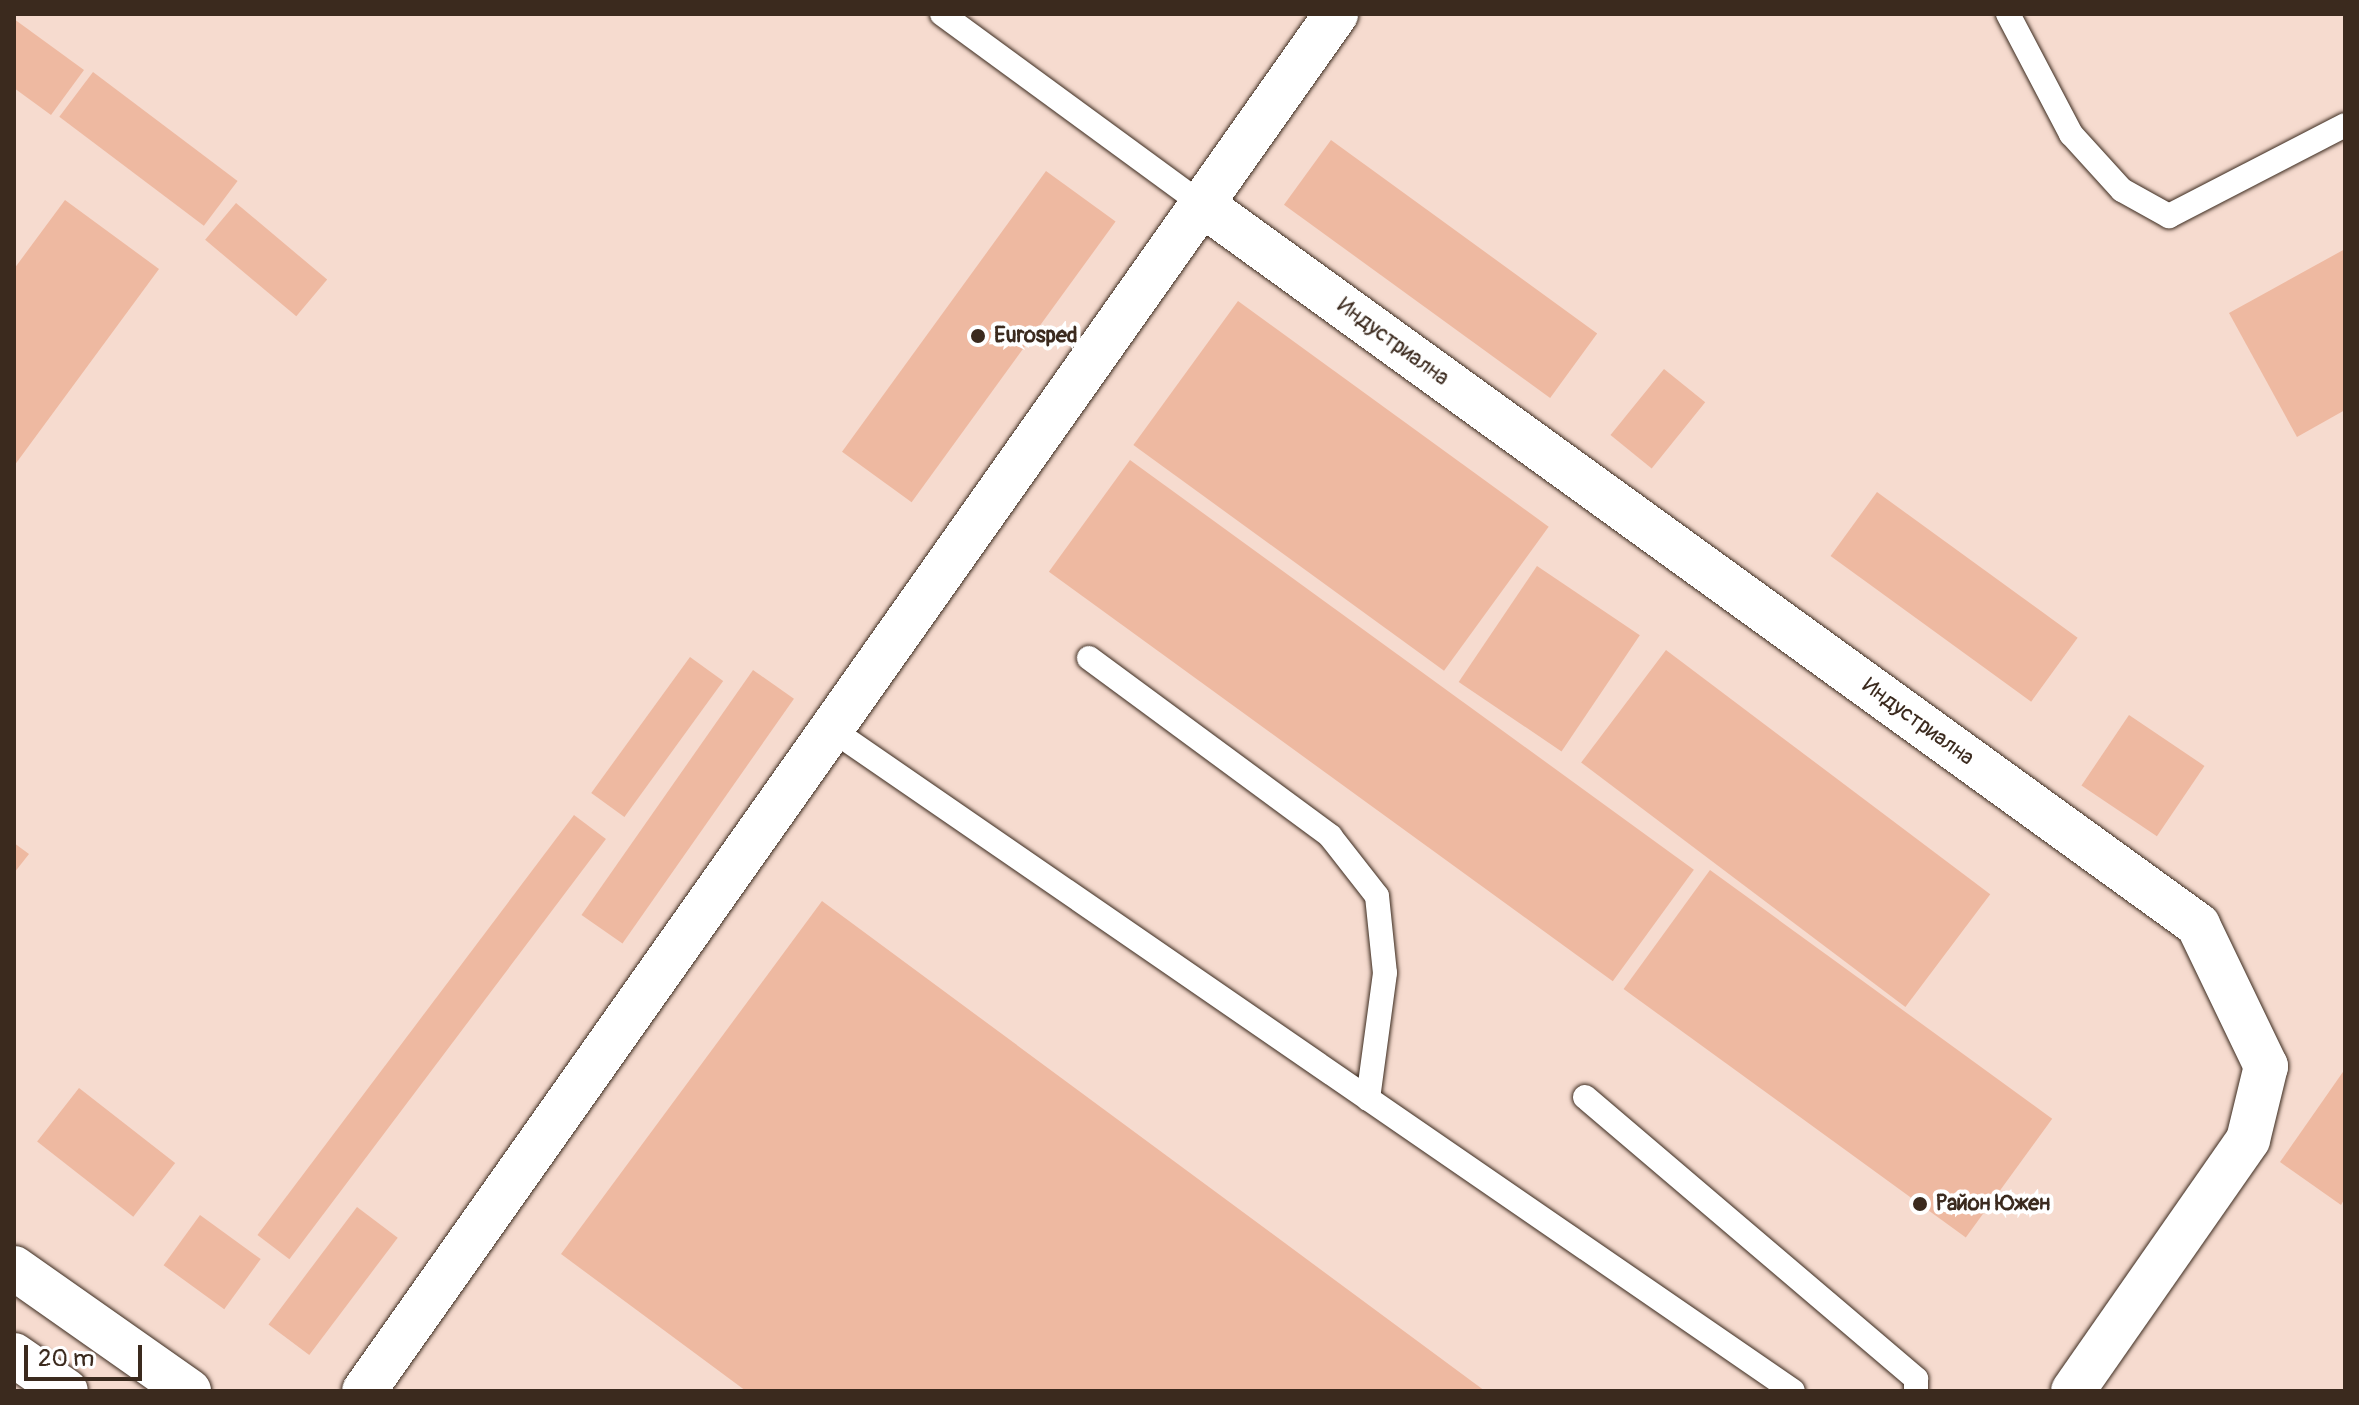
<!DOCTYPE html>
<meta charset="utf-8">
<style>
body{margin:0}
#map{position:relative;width:2359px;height:1405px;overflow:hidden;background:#faeae3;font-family:Pangolin,sans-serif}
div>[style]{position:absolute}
.built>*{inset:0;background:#f6dbcf;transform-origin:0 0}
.building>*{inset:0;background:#eeb9a1;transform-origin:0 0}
.roads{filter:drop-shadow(0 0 2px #3b2a1e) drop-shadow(0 0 2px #3b2a1e)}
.lane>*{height:24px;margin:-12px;padding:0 12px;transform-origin:12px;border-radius:12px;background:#fff}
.street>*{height:44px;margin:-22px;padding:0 22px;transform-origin:22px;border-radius:22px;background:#fff}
.secondary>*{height:44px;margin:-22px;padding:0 22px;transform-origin:22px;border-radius:22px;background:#fff}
.dots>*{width:22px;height:22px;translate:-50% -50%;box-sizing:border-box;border:4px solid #fff;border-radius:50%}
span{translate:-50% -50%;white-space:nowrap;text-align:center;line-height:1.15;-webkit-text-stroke:8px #fff;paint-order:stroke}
.poi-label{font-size:22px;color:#3b2a1e;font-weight:700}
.left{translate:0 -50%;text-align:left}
.street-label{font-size:22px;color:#3b2a1e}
.frame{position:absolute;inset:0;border:16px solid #3b2a1e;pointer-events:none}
.scale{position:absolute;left:24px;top:1345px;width:118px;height:36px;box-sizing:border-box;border:4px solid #3b2a1e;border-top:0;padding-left:10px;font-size:24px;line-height:28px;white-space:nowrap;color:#3b2a1e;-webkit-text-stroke:6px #fff;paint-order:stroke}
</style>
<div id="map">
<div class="built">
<i style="left:14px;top:14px;width:2331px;height:1377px"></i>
</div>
<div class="building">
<i style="clip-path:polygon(14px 19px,84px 70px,51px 115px,14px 88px)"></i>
<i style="left:93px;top:72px;width:181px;height:56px;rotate:37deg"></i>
<i style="left:1331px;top:140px;width:329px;height:80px;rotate:36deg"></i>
<i style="left:1046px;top:171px;width:86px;height:347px;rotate:36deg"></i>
<i style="clip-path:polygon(65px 200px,159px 269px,14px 466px,14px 269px)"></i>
<i style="left:236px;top:203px;width:119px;height:48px;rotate:40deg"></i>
<i style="clip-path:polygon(2345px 249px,2345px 410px,2297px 437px,2229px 313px)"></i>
<i style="left:1238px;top:301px;width:384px;height:178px;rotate:36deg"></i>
<i style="left:1664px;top:369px;width:53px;height:85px;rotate:39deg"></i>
<i style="left:1130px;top:460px;width:697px;height:138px;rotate:36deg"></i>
<i style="left:1877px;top:492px;width:248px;height:79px;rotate:36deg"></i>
<i style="left:1537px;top:566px;width:124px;height:140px;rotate:34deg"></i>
<i style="left:1666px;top:650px;width:406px;height:141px;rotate:37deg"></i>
<i style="left:690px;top:657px;width:41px;height:168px;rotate:36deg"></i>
<i style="left:753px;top:670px;width:50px;height:299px;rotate:35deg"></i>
<i style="left:2129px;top:715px;width:91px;height:85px;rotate:34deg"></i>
<i style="left:574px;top:815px;width:40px;height:526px;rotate:37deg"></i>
<i style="clip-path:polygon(14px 843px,29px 854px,14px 873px)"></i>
<i style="left:1710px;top:870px;width:423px;height:147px;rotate:36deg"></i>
<i style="clip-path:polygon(822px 901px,1485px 1391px,746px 1391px,561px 1254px)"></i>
<i style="clip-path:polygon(2345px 1069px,2345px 1198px,2341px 1205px,2280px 1162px)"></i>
<i style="left:79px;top:1088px;width:122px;height:68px;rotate:38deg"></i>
<i style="left:357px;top:1207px;width:51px;height:147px;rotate:37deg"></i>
<i style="left:200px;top:1215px;width:75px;height:62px;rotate:36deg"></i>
</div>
<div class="roads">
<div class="lane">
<i style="left:942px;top:14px;width:320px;rotate:36.2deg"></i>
<i style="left:2008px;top:14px;width:136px;rotate:62.3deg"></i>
<i style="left:2071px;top:134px;width:76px;rotate:47.7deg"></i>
<i style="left:2122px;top:190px;width:54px;rotate:29deg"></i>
<i style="left:2169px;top:216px;width:198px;rotate:-27.3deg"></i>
<i style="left:1089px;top:658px;width:300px;rotate:36.4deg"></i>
<i style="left:1330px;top:836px;width:76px;rotate:51.9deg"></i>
<i style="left:1377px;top:896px;width:77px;rotate:84.1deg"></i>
<i style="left:1385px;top:973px;width:127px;rotate:97.7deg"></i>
<i style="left:834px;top:731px;width:1164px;rotate:34.54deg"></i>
<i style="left:1585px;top:1097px;width:435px;rotate:40.4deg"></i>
<i style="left:1916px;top:1379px;width:12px;rotate:90deg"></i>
</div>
<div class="street">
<i style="left:1200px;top:203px;width:1232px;rotate:35.88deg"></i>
<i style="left:2198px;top:925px;width:157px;rotate:64.3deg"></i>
<i style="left:2266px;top:1066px;width:76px;rotate:103.7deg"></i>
<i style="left:2248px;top:1140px;width:306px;rotate:124.9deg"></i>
<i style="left:364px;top:1391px;width:1686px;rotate:-54.78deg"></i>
</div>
<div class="secondary">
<i style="left:14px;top:1268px;width:214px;rotate:35.1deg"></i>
<i style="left:14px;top:1355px;width:63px;rotate:34.7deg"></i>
</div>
</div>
<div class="dots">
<i style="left:978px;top:336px;background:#3b2a1e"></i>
<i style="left:1920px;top:1204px;background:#3b2a1e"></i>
</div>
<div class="poi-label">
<span class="left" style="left:994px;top:336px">Eurosped</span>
<span class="left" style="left:1936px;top:1204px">Район Южен</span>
</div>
<div class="street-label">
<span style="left:1393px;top:342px;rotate:36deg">Индустриална</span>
<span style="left:1918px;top:722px;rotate:36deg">Индустриална</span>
</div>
<div class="frame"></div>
<div class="scale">20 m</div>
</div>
